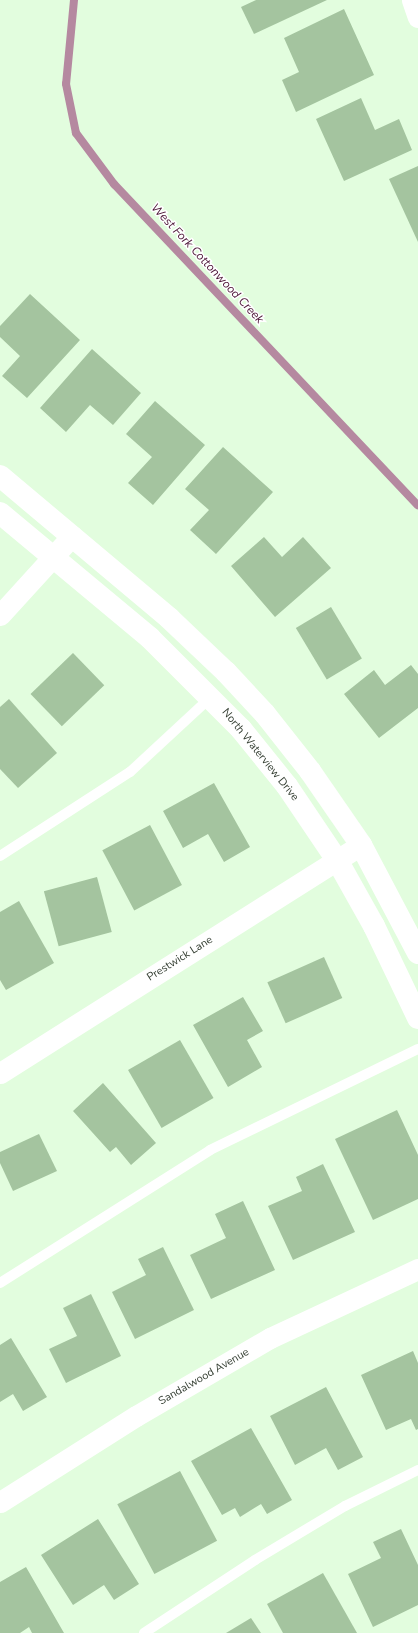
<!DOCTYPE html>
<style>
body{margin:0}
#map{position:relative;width:418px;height:1633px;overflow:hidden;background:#e2fdde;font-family:"Nunito Sans",sans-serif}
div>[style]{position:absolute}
.stream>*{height:8px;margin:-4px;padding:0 4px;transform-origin:4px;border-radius:4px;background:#b589a0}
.building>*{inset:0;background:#a4c49f;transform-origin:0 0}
.service>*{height:10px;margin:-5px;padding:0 5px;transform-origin:5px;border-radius:5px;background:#fff}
.minor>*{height:21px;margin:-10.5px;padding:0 10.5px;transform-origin:10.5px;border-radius:10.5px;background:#fff}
.tertiary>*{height:22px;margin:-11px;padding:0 11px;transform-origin:11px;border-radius:11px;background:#fff}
span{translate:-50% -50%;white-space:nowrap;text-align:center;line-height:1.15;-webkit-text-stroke:3px #fff;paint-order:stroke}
.street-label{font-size:11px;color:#343e32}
.water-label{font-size:12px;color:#4b1436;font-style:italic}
</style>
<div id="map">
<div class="stream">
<i style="left:74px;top:0;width:84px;rotate:95.4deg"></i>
<i style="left:66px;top:84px;width:50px;rotate:78.5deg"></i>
<i style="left:76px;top:133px;width:64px;rotate:53.3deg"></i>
<i style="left:114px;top:184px;width:442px;rotate:46.6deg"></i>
</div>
<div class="building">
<i style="clip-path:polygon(256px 0,327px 0,254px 34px,241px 7px)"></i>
<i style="clip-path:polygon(344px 9px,374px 75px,296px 112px,282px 80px,299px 72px,284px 38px)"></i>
<i style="clip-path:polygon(361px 98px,375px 130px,399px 119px,412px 150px,344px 181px,316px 119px)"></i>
<i style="clip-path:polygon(418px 166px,418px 242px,389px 179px)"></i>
<i style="clip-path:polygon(30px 294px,80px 340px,27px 398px,2px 376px,20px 356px,0 337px,0 326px)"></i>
<i style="clip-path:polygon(92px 349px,141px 393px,113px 425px,90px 405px,66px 432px,40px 408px)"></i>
<i style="clip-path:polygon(155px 401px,205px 445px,153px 505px,128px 483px,152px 457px,126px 434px)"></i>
<i style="clip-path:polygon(223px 447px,273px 492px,216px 554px,190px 530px,209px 510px,185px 489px)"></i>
<i style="clip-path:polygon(264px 537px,282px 557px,303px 537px,331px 568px,275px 617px,231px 566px)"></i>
<i style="left:331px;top:607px;width:60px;height:41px;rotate:59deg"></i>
<i style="left:73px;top:653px;width:45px;height:59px;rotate:46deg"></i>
<i style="clip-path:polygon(411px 665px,418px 674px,418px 708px,379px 738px,344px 694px,374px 670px,385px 685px)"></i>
<i style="clip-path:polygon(9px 699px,57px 753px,18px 788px,0 769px,0 707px)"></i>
<i style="clip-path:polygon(214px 783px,250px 847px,224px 862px,208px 834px,183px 848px,163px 811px)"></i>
<i style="left:150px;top:825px;width:68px;height:54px;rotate:62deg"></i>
<i style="left:97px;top:877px;width:57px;height:55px;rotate:75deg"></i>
<i style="clip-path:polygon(19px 901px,54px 963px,6px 990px,0 980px,0 912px)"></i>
<i style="left:324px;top:957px;width:45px;height:62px;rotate:66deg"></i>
<i style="clip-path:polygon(243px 997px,263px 1031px,247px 1040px,262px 1067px,228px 1087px,193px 1025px)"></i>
<i style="left:180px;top:1040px;width:67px;height:60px;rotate:60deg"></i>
<i style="clip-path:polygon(103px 1083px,156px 1143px,131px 1165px,116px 1147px,110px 1152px,73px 1111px)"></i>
<i style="clip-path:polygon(397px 1110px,418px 1155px,418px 1199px,373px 1220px,335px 1139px)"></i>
<i style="clip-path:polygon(39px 1134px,57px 1171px,13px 1191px,0 1163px,0 1152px)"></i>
<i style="clip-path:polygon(323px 1164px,355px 1232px,293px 1260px,268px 1206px,302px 1191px,296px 1177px)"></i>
<i style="clip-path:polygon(243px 1201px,275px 1270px,211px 1299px,190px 1255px,226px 1238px,215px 1214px)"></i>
<i style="clip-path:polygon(163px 1247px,194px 1310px,135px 1339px,112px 1292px,146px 1275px,138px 1259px)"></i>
<i style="clip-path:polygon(91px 1294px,121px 1356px,66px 1383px,49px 1349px,77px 1336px,63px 1308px)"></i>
<i style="clip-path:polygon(11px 1338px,47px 1397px,23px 1411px,13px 1394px,0 1402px,0 1345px)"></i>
<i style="clip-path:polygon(413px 1351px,418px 1363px,418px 1429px,416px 1430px,411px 1419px,386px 1430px,361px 1375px)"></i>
<i style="clip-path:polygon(326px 1387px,363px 1457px,338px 1470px,326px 1448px,295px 1465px,270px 1416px)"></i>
<i style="clip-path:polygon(251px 1428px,292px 1500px,267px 1514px,261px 1504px,240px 1517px,235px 1508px,222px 1515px,191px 1461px)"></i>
<i style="left:180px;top:1471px;width:79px;height:71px;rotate:62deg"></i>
<i style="clip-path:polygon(98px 1519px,139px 1584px,114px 1600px,104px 1585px,73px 1605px,41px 1555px)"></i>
<i style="clip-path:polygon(401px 1529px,418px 1565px,418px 1605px,373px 1627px,348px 1574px,381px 1558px,373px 1542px)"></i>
<i style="clip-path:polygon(26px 1567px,64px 1633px,32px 1633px,29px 1627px,20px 1633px,0 1633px,0 1582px)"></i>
<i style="clip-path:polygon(323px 1573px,357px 1633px,283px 1633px,267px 1604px)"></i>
<i style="clip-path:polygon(251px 1618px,261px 1633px,226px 1633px)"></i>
</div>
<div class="service">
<i style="left:0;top:856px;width:155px;rotate:-32.9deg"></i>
<i style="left:130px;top:772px;width:110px;rotate:-42.8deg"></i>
<i style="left:0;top:1283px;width:249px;rotate:-32.3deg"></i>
<i style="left:210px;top:1150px;width:231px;rotate:-25.9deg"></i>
<i style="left:144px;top:1633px;width:133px;rotate:-33.3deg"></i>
<i style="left:255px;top:1560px;width:105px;rotate:-31deg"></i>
<i style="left:345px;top:1506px;width:81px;rotate:-26.3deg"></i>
</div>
<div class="minor">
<i style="left:412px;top:0;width:18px;rotate:71deg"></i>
<i style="left:0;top:615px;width:107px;rotate:-47.7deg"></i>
<i style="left:0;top:1073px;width:427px;rotate:-32.3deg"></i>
<i style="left:0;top:1502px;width:161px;rotate:-32.3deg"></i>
<i style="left:136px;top:1416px;width:155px;rotate:-30.2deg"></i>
<i style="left:270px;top:1338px;width:163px;rotate:-25deg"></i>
</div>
<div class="tertiary">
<i style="left:0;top:476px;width:221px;rotate:40deg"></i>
<i style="left:169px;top:618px;width:79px;rotate:43.5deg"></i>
<i style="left:226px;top:672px;width:57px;rotate:47.1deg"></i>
<i style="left:265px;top:714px;width:73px;rotate:51.7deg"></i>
<i style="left:310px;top:771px;width:90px;rotate:55.4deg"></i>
<i style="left:361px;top:845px;width:122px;rotate:62.2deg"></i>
<i style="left:0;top:513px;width:195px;rotate:39.8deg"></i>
<i style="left:150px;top:638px;width:129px;rotate:45deg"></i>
<i style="left:241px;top:729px;width:73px;rotate:51.1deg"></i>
<i style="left:287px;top:786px;width:89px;rotate:56deg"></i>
<i style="left:337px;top:860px;width:76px;rotate:60.7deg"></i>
<i style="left:374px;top:926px;width:102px;rotate:64.4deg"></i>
</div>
<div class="street-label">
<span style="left:260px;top:755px;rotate:51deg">North Waterview Drive</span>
<span style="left:180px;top:959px;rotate:-32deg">Prestwick Lane</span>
<span style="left:204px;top:1377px;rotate:-30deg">Sandalwood Avenue</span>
</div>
<div class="water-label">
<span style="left:207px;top:264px;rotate:47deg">West Fork Cottonwood Creek</span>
</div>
</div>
